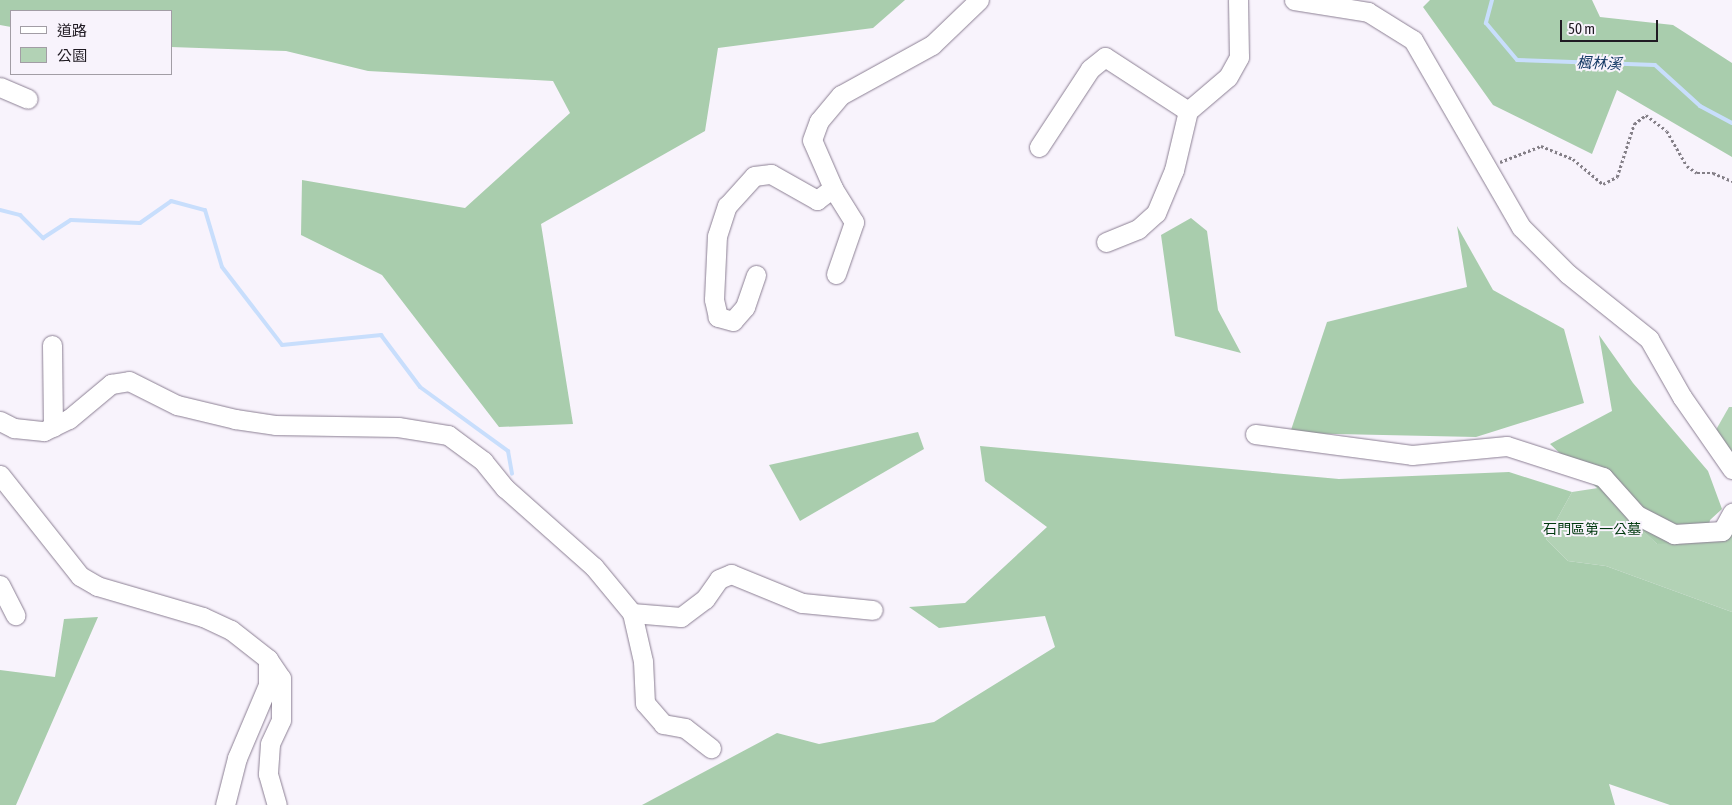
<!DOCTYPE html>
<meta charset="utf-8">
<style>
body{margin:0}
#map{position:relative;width:1732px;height:805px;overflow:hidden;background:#f8f3fc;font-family:"Asap Condensed","Noto Sans TC",sans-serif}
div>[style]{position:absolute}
.green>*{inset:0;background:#b2d2b5}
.forest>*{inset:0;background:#a9cdad}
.stream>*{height:4px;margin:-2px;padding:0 2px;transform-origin:2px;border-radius:2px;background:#c8defc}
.path>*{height:2.5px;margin-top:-1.25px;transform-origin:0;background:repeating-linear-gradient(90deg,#847f87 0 2.5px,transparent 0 5px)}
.roads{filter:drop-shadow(0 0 1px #8b7f93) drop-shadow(0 0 1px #8b7f93)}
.minor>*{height:19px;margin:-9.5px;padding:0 9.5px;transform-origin:9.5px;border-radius:9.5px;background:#fff}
span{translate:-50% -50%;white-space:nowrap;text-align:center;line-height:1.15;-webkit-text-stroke:4px #f8f3fc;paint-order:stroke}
.park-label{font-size:14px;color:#00390f}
.water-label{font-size:15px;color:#133864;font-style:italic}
.legend{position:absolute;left:10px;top:10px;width:162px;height:65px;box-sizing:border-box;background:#f8f3fc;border:1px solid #a29da5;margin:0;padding:6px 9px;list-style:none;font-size:15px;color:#201b23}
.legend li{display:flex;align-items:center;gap:10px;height:25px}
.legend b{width:25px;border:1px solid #a29da5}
.scale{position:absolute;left:1560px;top:20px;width:98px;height:22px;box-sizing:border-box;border:2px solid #201b23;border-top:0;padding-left:6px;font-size:15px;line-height:18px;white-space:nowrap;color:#201b23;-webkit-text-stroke:4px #f8f3fc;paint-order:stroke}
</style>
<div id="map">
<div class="green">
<i style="clip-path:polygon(1729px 407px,1732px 407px,1732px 457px,1713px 435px)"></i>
<i style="clip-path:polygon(1598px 488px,1657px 544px,1732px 521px,1732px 612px,1606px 566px,1568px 561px,1546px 539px,1572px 492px)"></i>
</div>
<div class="forest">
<i style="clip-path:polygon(0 0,905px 0,873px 28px,718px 48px,705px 131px,541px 224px,573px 424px,499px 427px,382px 275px,301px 235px,302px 180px,465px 208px,570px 113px,553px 81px,368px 71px,286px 51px,171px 47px,171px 11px,11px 11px,11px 27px,0 25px)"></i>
<i style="clip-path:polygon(1430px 0,1592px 0,1600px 17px,1673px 25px,1732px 63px,1732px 157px,1617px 90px,1592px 154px,1493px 105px,1423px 7px)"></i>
<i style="clip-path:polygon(1191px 218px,1207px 231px,1218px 310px,1241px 353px,1175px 336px,1161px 235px)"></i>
<i style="clip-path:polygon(1457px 226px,1493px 290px,1564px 329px,1584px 403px,1476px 437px,1290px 433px,1327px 322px,1467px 287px)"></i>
<i style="clip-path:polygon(1599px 335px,1633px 383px,1708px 471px,1722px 509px,1710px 520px,1706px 541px,1657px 544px,1550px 444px,1612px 411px)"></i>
<i style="clip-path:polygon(918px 432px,924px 449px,800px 521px,769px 465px)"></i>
<i style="clip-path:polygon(980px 446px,1339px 479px,1509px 472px,1572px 492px,1546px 539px,1568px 561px,1606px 566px,1732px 612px,1732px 805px,1670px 805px,1609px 784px,1615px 805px,642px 805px,777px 733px,819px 744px,934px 722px,1055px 647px,1045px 616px,939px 628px,909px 607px,965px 603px,1047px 527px,985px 481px)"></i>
<i style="clip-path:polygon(98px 617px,16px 805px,0 805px,0 670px,55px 677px,64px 619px)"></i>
</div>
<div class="stream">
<i style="left:1492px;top:0;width:24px;rotate:105deg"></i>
<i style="left:1486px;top:23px;width:48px;rotate:50deg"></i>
<i style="left:1517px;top:60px;width:138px;rotate:2.1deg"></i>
<i style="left:1655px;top:65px;width:61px;rotate:42.3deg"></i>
<i style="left:1700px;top:106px;width:36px;rotate:28deg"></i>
<i style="left:0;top:210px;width:21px;rotate:14deg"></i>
<i style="left:20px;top:215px;width:33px;rotate:45deg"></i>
<i style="left:43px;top:238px;width:33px;rotate:-33deg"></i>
<i style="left:71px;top:220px;width:69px;rotate:2.5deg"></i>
<i style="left:140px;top:223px;width:38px;rotate:-35deg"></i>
<i style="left:171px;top:201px;width:35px;rotate:15deg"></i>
<i style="left:205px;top:210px;width:59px;rotate:73.4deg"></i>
<i style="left:222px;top:267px;width:98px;rotate:52.4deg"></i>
<i style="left:282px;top:345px;width:100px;rotate:-5.8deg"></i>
<i style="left:381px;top:335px;width:65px;rotate:53.1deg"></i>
<i style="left:420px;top:387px;width:109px;rotate:36deg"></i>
<i style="left:508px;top:451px;width:23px;rotate:80deg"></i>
</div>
<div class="path">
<i style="left:1500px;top:162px;width:44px;rotate:-21.3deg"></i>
<i style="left:1541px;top:146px;width:35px;rotate:22deg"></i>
<i style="left:1573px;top:159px;width:39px;rotate:40deg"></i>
<i style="left:1603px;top:184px;width:16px;rotate:-27deg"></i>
<i style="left:1617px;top:177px;width:56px;rotate:-72.2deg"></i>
<i style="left:1634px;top:124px;width:15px;rotate:-37deg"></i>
<i style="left:1646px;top:115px;width:26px;rotate:37deg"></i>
<i style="left:1667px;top:131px;width:40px;rotate:60.3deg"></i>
<i style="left:1687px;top:166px;width:12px;rotate:35deg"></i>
<i style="left:1697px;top:173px;width:16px"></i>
<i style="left:1713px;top:173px;width:21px;rotate:23deg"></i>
</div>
<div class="roads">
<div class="minor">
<i style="left:1294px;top:0;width:75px;rotate:9.2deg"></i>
<i style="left:1368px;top:12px;width:53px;rotate:31.9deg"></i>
<i style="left:1413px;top:40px;width:216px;rotate:60deg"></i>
<i style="left:1521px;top:227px;width:66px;rotate:45deg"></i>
<i style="left:1568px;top:274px;width:104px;rotate:38.7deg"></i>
<i style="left:1649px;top:339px;width:67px;rotate:60.4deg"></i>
<i style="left:1682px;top:397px;width:88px;rotate:55.2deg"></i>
<i style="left:0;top:87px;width:30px;rotate:23deg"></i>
<i style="left:1039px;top:147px;width:93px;rotate:-56.8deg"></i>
<i style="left:1090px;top:69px;width:19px;rotate:-39deg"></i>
<i style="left:1105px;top:57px;width:99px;rotate:33deg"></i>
<i style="left:1106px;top:242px;width:35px;rotate:-22deg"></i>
<i style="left:1138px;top:229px;width:24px;rotate:-42deg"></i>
<i style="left:1156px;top:213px;width:47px;rotate:-67.3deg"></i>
<i style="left:1174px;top:170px;width:61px;rotate:-76.7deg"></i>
<i style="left:1188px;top:111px;width:52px;rotate:-40.4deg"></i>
<i style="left:1228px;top:77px;width:23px;rotate:-61deg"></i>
<i style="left:1239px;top:57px;width:57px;rotate:-91deg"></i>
<i style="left:836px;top:274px;width:55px;rotate:-70.9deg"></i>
<i style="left:854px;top:222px;width:40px;rotate:-122deg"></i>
<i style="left:833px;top:188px;width:52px;rotate:-113.6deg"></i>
<i style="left:812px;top:140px;width:20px;rotate:-70deg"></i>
<i style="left:819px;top:121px;width:34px;rotate:-50deg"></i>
<i style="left:841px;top:95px;width:104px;rotate:-28.8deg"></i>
<i style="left:932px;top:45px;width:65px;rotate:-43.8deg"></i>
<i style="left:756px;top:275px;width:34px;rotate:109deg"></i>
<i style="left:745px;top:307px;width:18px;rotate:131deg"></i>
<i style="left:733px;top:321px;width:16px;rotate:-165deg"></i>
<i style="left:718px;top:317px;width:18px;rotate:-103deg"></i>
<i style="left:714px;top:299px;width:63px;rotate:-87.3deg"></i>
<i style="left:717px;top:236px;width:32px;rotate:-72deg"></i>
<i style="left:727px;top:206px;width:40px;rotate:-48deg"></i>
<i style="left:754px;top:176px;width:17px;rotate:-7deg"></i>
<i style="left:771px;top:174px;width:53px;rotate:29.5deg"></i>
<i style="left:817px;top:200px;width:20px;rotate:-37deg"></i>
<i style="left:52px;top:345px;width:82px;rotate:89.3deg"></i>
<i style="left:0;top:421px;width:16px;rotate:27deg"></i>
<i style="left:14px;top:428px;width:30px;rotate:6deg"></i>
<i style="left:44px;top:431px;width:28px;rotate:-26deg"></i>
<i style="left:69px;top:419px;width:55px;rotate:-39.8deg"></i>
<i style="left:111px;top:384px;width:18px;rotate:-9deg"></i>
<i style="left:129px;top:381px;width:54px;rotate:26.6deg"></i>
<i style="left:177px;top:405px;width:60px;rotate:13.6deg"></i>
<i style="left:235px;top:419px;width:40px;rotate:8.5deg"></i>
<i style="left:275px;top:425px;width:123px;rotate:0.9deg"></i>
<i style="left:398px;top:427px;width:51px;rotate:9.1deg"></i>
<i style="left:448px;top:435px;width:44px;rotate:36.6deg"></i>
<i style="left:483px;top:461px;width:35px;rotate:51deg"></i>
<i style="left:505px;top:488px;width:119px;rotate:41.6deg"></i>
<i style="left:594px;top:567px;width:60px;rotate:50.4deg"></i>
<i style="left:632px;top:613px;width:49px;rotate:77.1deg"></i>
<i style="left:643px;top:661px;width:42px;rotate:87.3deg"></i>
<i style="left:645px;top:703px;width:28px;rotate:49deg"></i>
<i style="left:663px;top:724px;width:22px;rotate:10deg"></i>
<i style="left:685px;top:728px;width:33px;rotate:38deg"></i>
<i style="left:1255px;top:434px;width:158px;rotate:7.6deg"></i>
<i style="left:1412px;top:455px;width:95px;rotate:-5.4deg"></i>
<i style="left:1507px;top:446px;width:101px;rotate:17.9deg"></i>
<i style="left:1603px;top:477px;width:51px;rotate:48.2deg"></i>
<i style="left:1637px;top:515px;width:42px;rotate:27.2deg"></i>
<i style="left:1674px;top:534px;width:48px;rotate:-3.6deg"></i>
<i style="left:1722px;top:531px;width:21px;rotate:-61deg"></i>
<i style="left:0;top:475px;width:129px;rotate:51.6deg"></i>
<i style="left:80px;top:576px;width:20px;rotate:30deg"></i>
<i style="left:97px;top:586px;width:110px;rotate:16.3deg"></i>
<i style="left:203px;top:617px;width:31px;rotate:25deg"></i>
<i style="left:231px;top:630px;width:47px;rotate:38.1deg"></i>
<i style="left:268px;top:659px;width:23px;rotate:56deg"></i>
<i style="left:281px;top:678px;width:42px;rotate:90deg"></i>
<i style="left:281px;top:720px;width:26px;rotate:115deg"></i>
<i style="left:270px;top:744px;width:30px;rotate:94deg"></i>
<i style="left:268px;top:774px;width:32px;rotate:74deg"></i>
<i style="left:0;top:585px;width:34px;rotate:63deg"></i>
<i style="left:632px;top:613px;width:49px;rotate:4.7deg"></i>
<i style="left:681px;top:617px;width:30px;rotate:-37deg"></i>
<i style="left:705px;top:599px;width:24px;rotate:-55deg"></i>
<i style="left:719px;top:579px;width:13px;rotate:-23deg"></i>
<i style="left:731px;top:574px;width:77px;rotate:22.2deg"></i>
<i style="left:802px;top:603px;width:71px;rotate:5.6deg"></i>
<i style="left:225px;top:805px;width:49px;rotate:-75.7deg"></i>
<i style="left:237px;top:758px;width:79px;rotate:-67deg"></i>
<i style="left:268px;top:685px;width:26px;rotate:-90deg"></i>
</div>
</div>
<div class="park-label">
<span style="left:1592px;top:529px">石門區第一公墓</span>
</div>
<div class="water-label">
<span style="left:1599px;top:63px;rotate:2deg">楓林溪</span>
</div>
<ul class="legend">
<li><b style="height:6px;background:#fff"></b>道路</li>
<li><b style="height:14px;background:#b2d2b5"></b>公園</li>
</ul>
<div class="scale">50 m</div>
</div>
